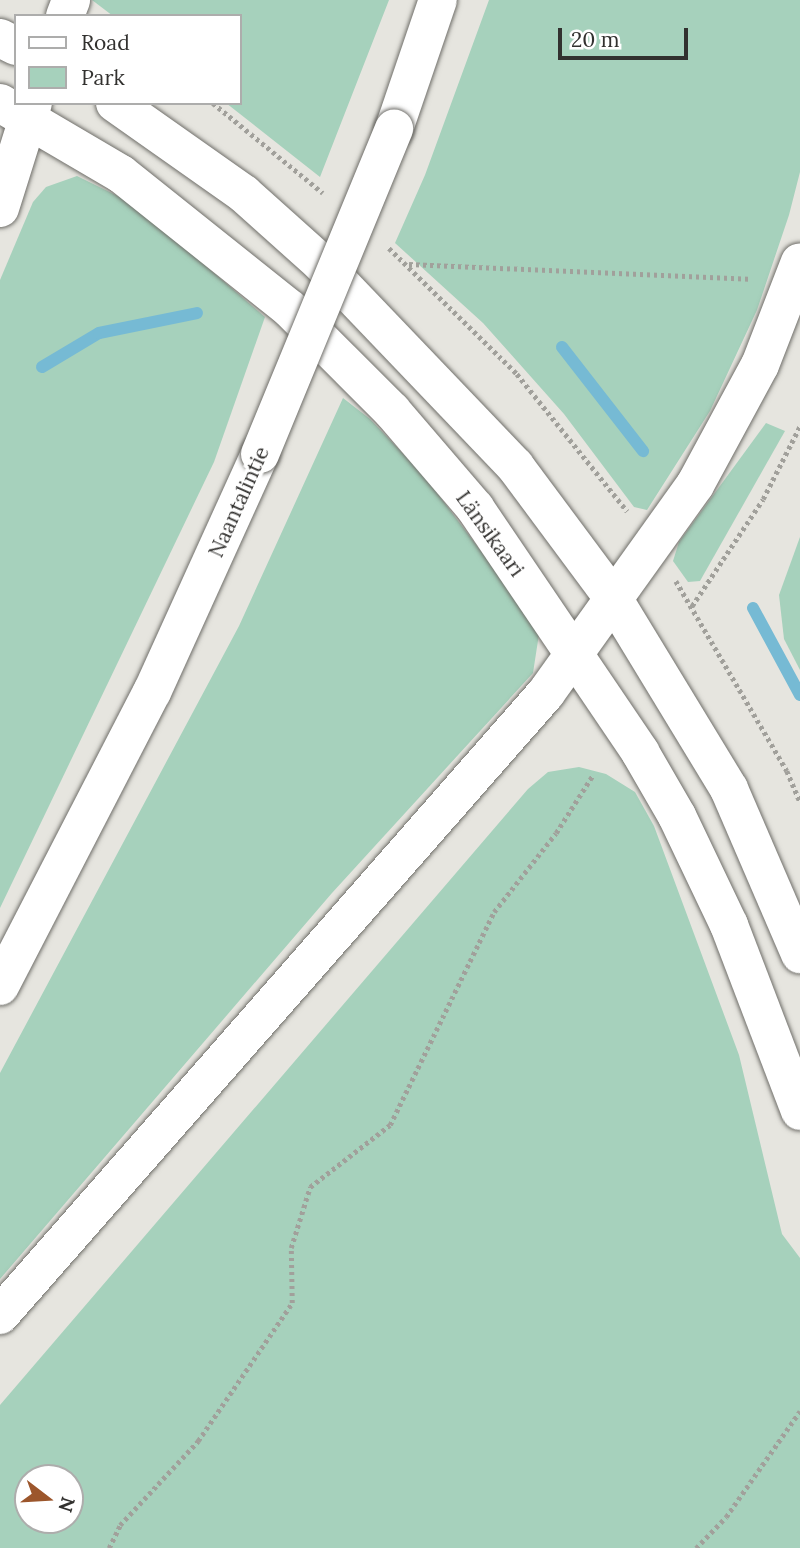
<!DOCTYPE html>
<meta charset="utf-8">
<style>
body{margin:0}
#map{position:relative;width:800px;height:1548px;overflow:hidden;background:#e6e5df;font-family:Lora,serif}
div>[style]{position:absolute}
.green>*{inset:0;background:#a6d1bc}
.stream>*{height:12px;margin:-6px;padding:0 6px;transform-origin:6px;border-radius:6px;background:#76bad4}
.path>*{height:4.5px;margin-top:-2.25px;transform-origin:0;background:repeating-linear-gradient(90deg,#a1a09b 0 3.5px,transparent 0 7px)}
.roads{filter:drop-shadow(0 0 2px #6f6e69) drop-shadow(0 0 2px #6f6e69)}
.secondary>*{height:38px;margin:-19px;padding:0 19px;transform-origin:19px;border-radius:19px;background:#fff}
.bridges{filter:drop-shadow(0 0 2px #6f6e69) drop-shadow(0 0 2px #6f6e69)}
.secondary-bridge>*{height:38px;margin:-19px;padding:0 19px;transform-origin:19px;border-radius:19px;background:#fff}
span{translate:-50% -50%;white-space:nowrap;text-align:center;line-height:1.15;-webkit-text-stroke:7px #fff;paint-order:stroke}
.street-label{font-size:21px;color:#32312f}
.legend{position:absolute;left:14px;top:14px;width:228px;height:91px;box-sizing:border-box;background:#fff;border:2px solid #adadac;margin:0;padding:9px 12px;list-style:none;font-size:21px;color:#32312f}
.legend li{display:flex;align-items:center;gap:14px;height:35px}
.legend b{width:35px;border:2px solid #adadac}
.north{position:absolute;left:14px;top:1464px;width:70px;height:70px;box-sizing:border-box;background:#fff;border:2px solid #adadac;border-radius:50%;rotate:107deg;font-size:19px;font-weight:700;line-height:28px;text-align:center;color:#32312f}
.north::after{content:'';display:block;margin:auto;width:24px;height:32px;background:#9c562c;clip-path:polygon(50% 0,100% 100%,50% 72%,0 100%)}
.scale{position:absolute;left:558px;top:28px;width:130px;height:32px;box-sizing:border-box;border:4px solid #32312f;border-top:0;padding-left:9px;font-size:21px;line-height:24px;white-space:nowrap;color:#32312f;-webkit-text-stroke:5px #fff;paint-order:stroke}
</style>
<div id="map">
<div class="green">
<i style="clip-path:polygon(92px 0,389px 0,320px 177px,226px 103px,240px 103px,240px 16px,113px 16px)"></i>
<i style="clip-path:polygon(489px 0,800px 0,800px 172px,789px 215px,757px 310px,710px 411px,647px 510px,634px 507px,564px 414px,483px 323px,395px 243px,425px 175px)"></i>
<i style="clip-path:polygon(77px 176px,134px 204px,265px 317px,214px 462px,0 908px,0 280px,33px 202px,46px 187px)"></i>
<i style="clip-path:polygon(343px 398px,370px 419px,425px 477px,532px 619px,539px 634px,533px 673px,332px 893px,0 1279px,0 1073px,239px 626px)"></i>
<i style="clip-path:polygon(766px 423px,785px 431px,700px 581px,688px 582px,673px 561px,679px 542px)"></i>
<i style="clip-path:polygon(800px 537px,800px 670px,784px 639px,779px 595px)"></i>
<i style="clip-path:polygon(evenodd,579px 767px,606px 774px,635px 792px,654px 826px,739px 1055px,782px 1234px,800px 1258px,800px 1548px,0 1548px,0 1405px,528px 789px,548px 772px,579px 767px,28px 1478px,70px 1478px,70px 1520px,28px 1520px,28px 1478px)"></i>
</div>
<div class="stream">
<i style="left:562px;top:347px;width:132px;rotate:52.1deg"></i>
<i style="left:42px;top:367px;width:66px;rotate:-30.8deg"></i>
<i style="left:99px;top:333px;width:100px;rotate:-11.5deg"></i>
<i style="left:753px;top:608px;width:99px;rotate:61.6deg"></i>
</div>
<div class="path">
<i style="left:213px;top:103px;width:142px;rotate:39.3deg"></i>
<i style="left:389px;top:248px;width:180px;rotate:44.5deg"></i>
<i style="left:517px;top:374px;width:176px;rotate:51.2deg"></i>
<i style="left:409px;top:264px;width:340px;rotate:2.5deg"></i>
<i style="left:676px;top:581px;width:220px;rotate:59.7deg"></i>
<i style="left:787px;top:771px;width:33px;rotate:67deg"></i>
<i style="left:692px;top:606px;width:128px;rotate:-56.4deg"></i>
<i style="left:763px;top:499px;width:82px;rotate:-63.1deg"></i>
<i style="left:109px;top:1548px;width:25px;rotate:-64deg"></i>
<i style="left:120px;top:1525px;width:115px;rotate:-47.1deg"></i>
<i style="left:198px;top:1441px;width:167px;rotate:-55.7deg"></i>
<i style="left:292px;top:1303px;width:55px;rotate:-91deg"></i>
<i style="left:291px;top:1248px;width:64px;rotate:-72.7deg"></i>
<i style="left:310px;top:1187px;width:101px;rotate:-37.8deg"></i>
<i style="left:390px;top:1125px;width:237px;rotate:-64deg"></i>
<i style="left:494px;top:912px;width:100px;rotate:-51.9deg"></i>
<i style="left:556px;top:833px;width:69px;rotate:-57.5deg"></i>
<i style="left:696px;top:1548px;width:43px;rotate:-45.9deg"></i>
<i style="left:726px;top:1517px;width:129px;rotate:-55.1deg"></i>
</div>
<div class="roads">
<div class="secondary">
<i style="left:65px;top:16px;width:17px;rotate:-69deg"></i>
<i style="left:0;top:38px;width:18px;rotate:27deg"></i>
<i style="left:0;top:103px;width:140px;rotate:30.4deg"></i>
<i style="left:121px;top:174px;width:216px;rotate:38.6deg"></i>
<i style="left:290px;top:309px;width:144px;rotate:45deg"></i>
<i style="left:392px;top:411px;width:128px;rotate:49.4deg"></i>
<i style="left:475px;top:508px;width:295px;rotate:55.9deg"></i>
<i style="left:640px;top:752px;width:74px;rotate:60deg"></i>
<i style="left:677px;top:816px;width:121px;rotate:64.5deg"></i>
<i style="left:729px;top:925px;width:199px;rotate:69.1deg"></i>
<i style="left:115px;top:103px;width:158px;rotate:35.2deg"></i>
<i style="left:244px;top:194px;width:103px;rotate:41.9deg"></i>
<i style="left:321px;top:263px;width:281px;rotate:46.3deg"></i>
<i style="left:515px;top:466px;width:164px;rotate:53.4deg"></i>
<i style="left:613px;top:598px;width:223px;rotate:58.7deg"></i>
<i style="left:729px;top:789px;width:180px;rotate:66.7deg"></i>
<i style="left:394px;top:129px;width:136px;rotate:-71.2deg"></i>
<i style="left:0;top:208px;width:110px;rotate:-72.6deg"></i>
<i style="left:0;top:986px;width:331px;rotate:-62.7deg"></i>
<i style="left:152px;top:692px;width:261px;rotate:-65.6deg"></i>
<i style="left:0;top:1315px;width:828px;rotate:-48.72deg"></i>
<i style="left:546px;top:693px;width:256px;rotate:-54.4deg"></i>
<i style="left:695px;top:485px;width:136px;rotate:-61.6deg"></i>
<i style="left:760px;top:365px;width:110px;rotate:-68.8deg"></i>
</div>
</div>
<div class="bridges">
<div class="secondary-bridge">
<i style="left:260px;top:454px;width:352px;rotate:-67.6deg"></i>
</div>
</div>
<div class="street-label">
<span style="left:239px;top:502px;rotate:-66deg">Naantalintie</span>
<span style="left:490px;top:534px;rotate:54deg">Länsikaari</span>
</div>
<ul class="legend">
<li><b style="height:9px;background:#fff"></b>Road</li>
<li><b style="height:19px;background:#a6d1bc"></b>Park</li>
</ul>
<div class="north">N</div>
<div class="scale">20 m</div>
</div>
